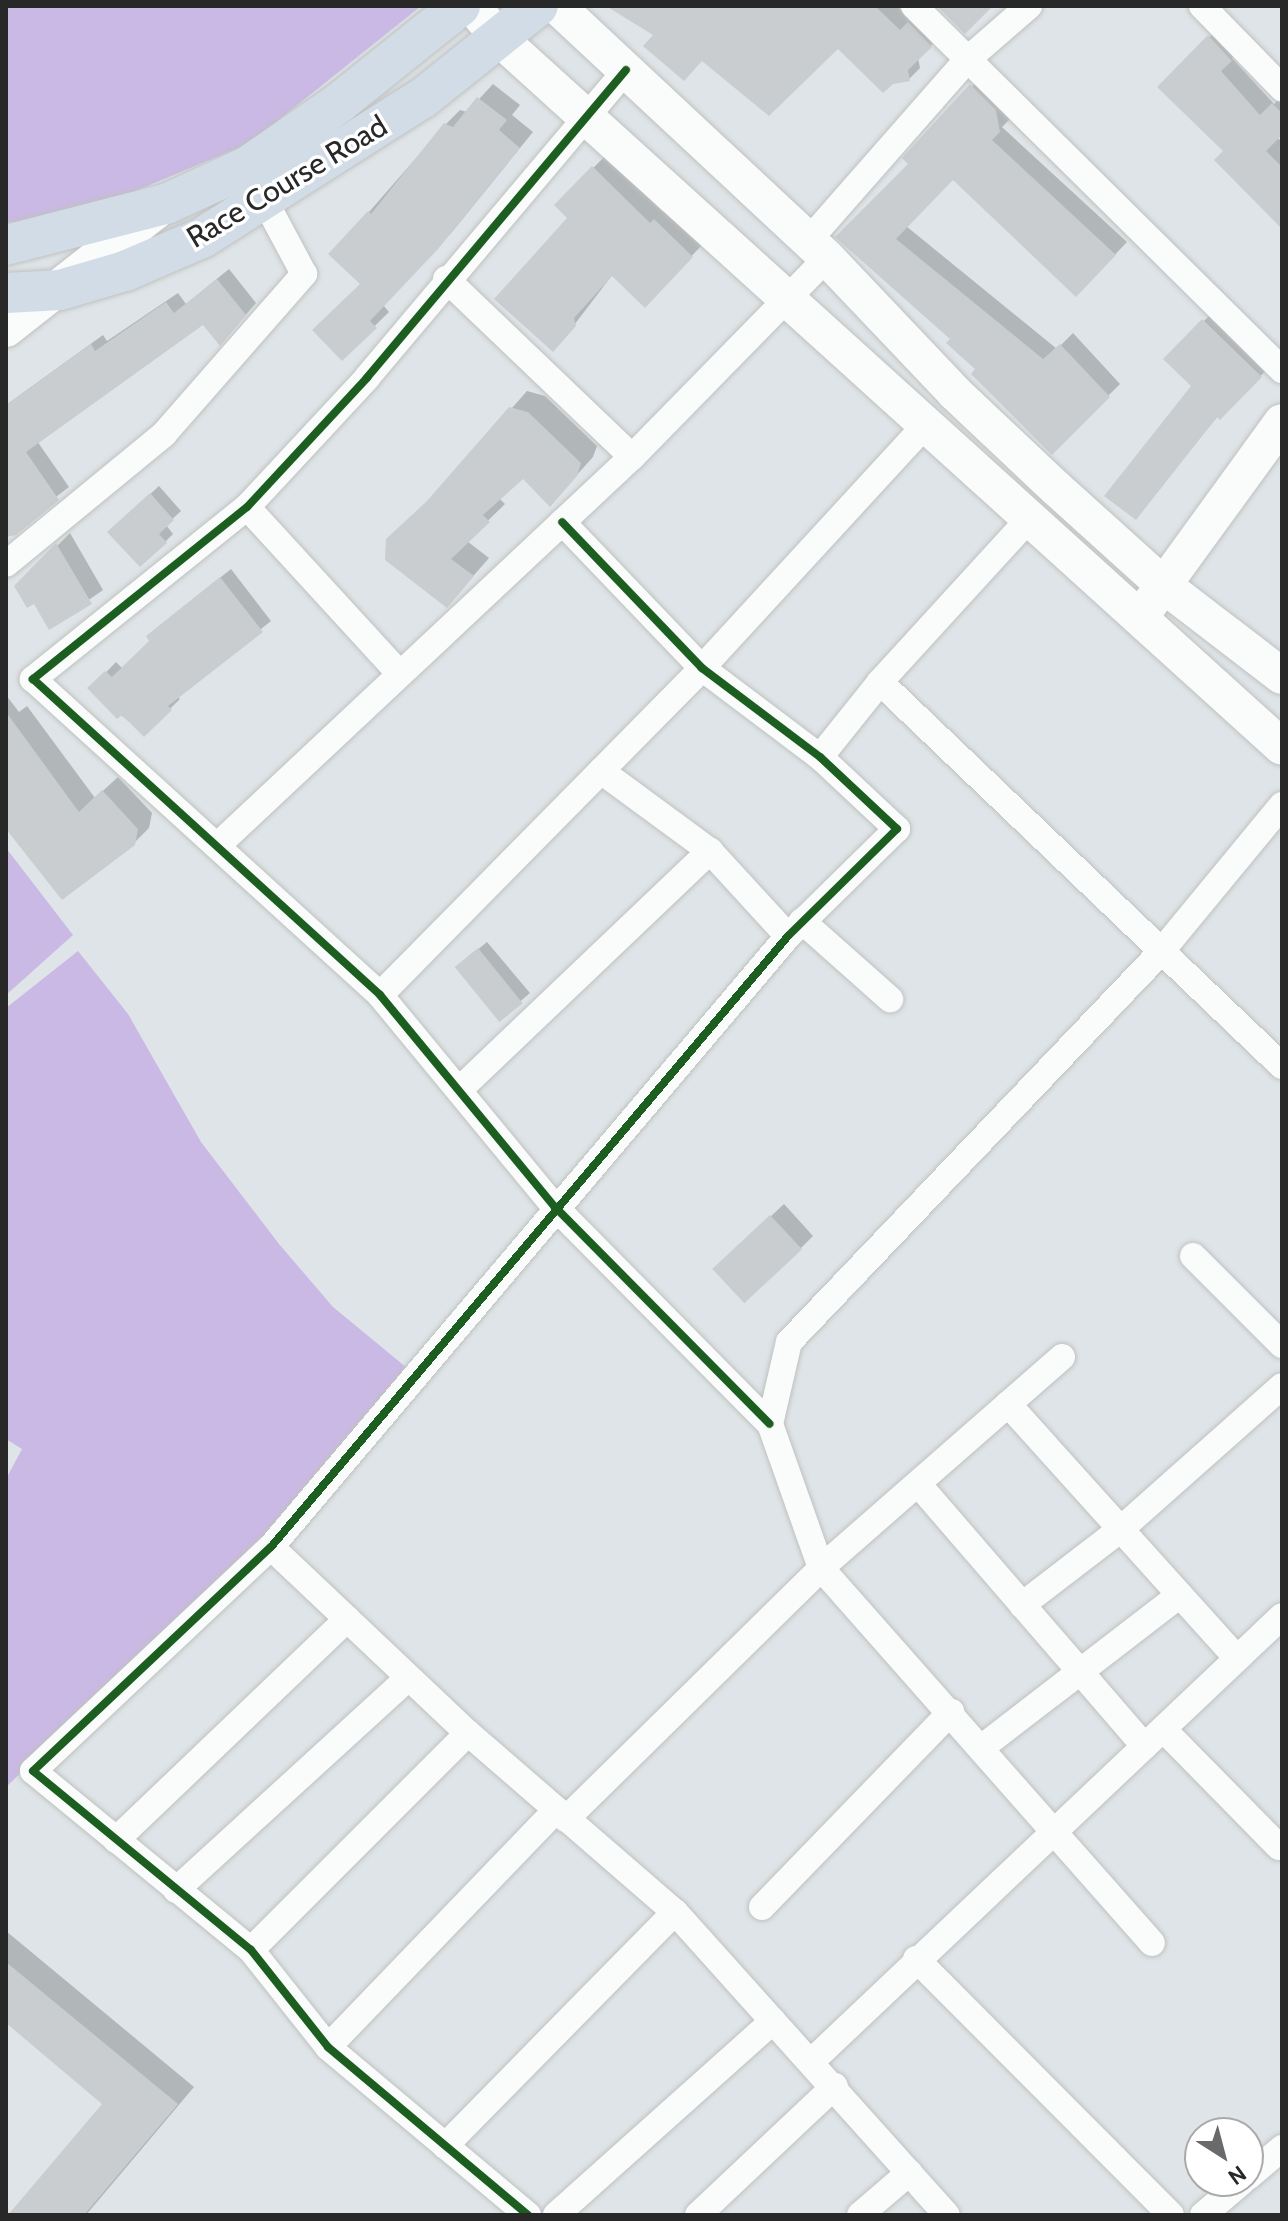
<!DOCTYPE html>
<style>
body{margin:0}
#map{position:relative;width:1288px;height:2221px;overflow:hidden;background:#dee4e7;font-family:Cabin,sans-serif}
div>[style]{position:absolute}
.green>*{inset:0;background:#cab9e4}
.shadow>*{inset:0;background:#0003}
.building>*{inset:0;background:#c9cdd0;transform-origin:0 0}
.roads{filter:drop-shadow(0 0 2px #c0c1c0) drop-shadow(0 0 2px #c0c1c0)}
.street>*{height:26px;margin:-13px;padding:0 13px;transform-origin:13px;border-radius:13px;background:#fafbfb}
.secondary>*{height:36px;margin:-18px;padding:0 18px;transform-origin:18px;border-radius:18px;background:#fafbfb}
.primary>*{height:40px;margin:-20px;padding:0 20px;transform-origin:20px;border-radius:20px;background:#d2dce6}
.cycleway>*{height:8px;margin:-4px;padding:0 4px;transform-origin:4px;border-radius:4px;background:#1b5e20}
span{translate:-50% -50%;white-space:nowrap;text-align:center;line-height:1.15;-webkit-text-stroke:7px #fff;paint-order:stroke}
.street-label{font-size:30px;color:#282828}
.frame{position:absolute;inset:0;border:8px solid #282828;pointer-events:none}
.north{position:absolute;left:1184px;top:2117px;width:80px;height:80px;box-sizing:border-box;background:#fff;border:2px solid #a9a9a9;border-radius:50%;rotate:144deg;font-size:22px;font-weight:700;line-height:32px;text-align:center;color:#282828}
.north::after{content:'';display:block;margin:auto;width:28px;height:36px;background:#686a6b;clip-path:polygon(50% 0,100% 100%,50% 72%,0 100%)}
</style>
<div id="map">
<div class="green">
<i style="clip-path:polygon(6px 6px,421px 6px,250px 143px,78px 215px,6px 223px)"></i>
<i style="clip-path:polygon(6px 848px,73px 935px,6px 995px)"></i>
<i style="clip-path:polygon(78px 951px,128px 1014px,201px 1142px,279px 1244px,333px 1307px,407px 1368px,264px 1541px,6px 1787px,6px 1479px,22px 1449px,6px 1439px,6px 1008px)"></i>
</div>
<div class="shadow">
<i style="clip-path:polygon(613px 6px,897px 6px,912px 21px,942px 35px,918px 58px,920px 68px,909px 79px,838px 46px,703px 59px)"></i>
<i style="clip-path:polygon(1222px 25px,1242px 48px,1232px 58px,1274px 104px,1282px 96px,1282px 132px,1277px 137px,1282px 142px,1282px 227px,1226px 151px,1159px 87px)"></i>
<i style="clip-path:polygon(983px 73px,1011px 118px,1002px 127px,1127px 242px,1088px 283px,953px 177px,906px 226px,1057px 349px,1073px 333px,1120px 384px,1052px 452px,952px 339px,838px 237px,911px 164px)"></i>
<i style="clip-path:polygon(493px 84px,520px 105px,512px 115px,533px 132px,452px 232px,383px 305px,389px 312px,342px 358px,363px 284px,369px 212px,445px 125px,460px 110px,467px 112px)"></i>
<i style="clip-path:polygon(606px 155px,663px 212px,668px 208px,704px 243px,645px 305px,613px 274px,565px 337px,570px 218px,557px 205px)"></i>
<i style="clip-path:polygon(229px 269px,256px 303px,231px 332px,204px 322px,37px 441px,69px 487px,6px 535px,6px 405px,103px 335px,107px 341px,178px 293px,186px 304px)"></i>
<i style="clip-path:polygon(1216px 309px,1273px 364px,1218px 416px,1135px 518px,1193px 386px,1166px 359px)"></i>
<i style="clip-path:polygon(527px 391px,545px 396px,597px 446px,593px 457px,566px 487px,523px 476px,499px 498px,505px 504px,467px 541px,489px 558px,447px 606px,434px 496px)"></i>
<i style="clip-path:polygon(159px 486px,181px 511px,166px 525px,173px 534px,165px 542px,118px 524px)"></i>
<i style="clip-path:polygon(70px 533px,103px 590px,50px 627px,35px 601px,16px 587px)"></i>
<i style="clip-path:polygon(231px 569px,271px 621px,177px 696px,180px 699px,144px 734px,90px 689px,116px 662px,123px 669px,152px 641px,158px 627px)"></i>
<i style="clip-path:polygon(6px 695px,19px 712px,27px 706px,95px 798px,118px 777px,152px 813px,149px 828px,133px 844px,62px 898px,6px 828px)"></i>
<i style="clip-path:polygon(487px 942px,530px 993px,500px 1019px,465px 960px)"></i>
<i style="clip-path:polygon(784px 1204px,813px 1236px,801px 1248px,727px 1257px)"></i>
<i style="clip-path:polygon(6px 1931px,194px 2087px,86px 2215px,10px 2215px,105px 2104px,6px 2021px)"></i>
</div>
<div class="building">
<i style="clip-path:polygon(606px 6px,875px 6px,900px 30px,908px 22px,932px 47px,908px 70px,910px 81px,893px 84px,883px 93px,838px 49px,769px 116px,702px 61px,684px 81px,643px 46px,653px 35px)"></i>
<i style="clip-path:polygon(937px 6px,993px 6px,965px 34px)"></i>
<i style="clip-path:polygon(1208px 35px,1232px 61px,1221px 71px,1260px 115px,1272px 103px,1282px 113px,1282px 135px,1266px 151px,1282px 167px,1282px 229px,1214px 160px,1223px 151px,1157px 87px)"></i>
<i style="clip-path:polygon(970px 84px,996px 110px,1000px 132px,992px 140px,1116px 255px,1076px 297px,953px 180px,896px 239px,1043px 359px,1060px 344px,1110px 397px,1052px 455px,971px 374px,975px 369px,946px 343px,950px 339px,835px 237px,908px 164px,902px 158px)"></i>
<i style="clip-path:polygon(477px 97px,507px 120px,499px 130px,520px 148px,438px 249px,370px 321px,377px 328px,342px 361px,312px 330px,360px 284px,328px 254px,368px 211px,371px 214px,444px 123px,453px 127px)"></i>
<i style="clip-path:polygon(592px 166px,650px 223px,654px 219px,693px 257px,645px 308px,612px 276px,574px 318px,576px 326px,553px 352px,494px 299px,567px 218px,554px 205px)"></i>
<i style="clip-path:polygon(217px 279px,246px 315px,220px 346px,203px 325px,26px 452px,59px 500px,16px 535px,6px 537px,6px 405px,91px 344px,95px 351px,166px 302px,174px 313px)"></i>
<i style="clip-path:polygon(1202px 319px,1262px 377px,1220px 420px,1217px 417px,1136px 520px,1104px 496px,1191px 386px,1163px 359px)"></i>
<i style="clip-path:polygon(509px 407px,528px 412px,581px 463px,577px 476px,550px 507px,523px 479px,483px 515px,490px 522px,451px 559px,474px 576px,447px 608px,385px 560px,386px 539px,427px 501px)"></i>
<i style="clip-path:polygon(150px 493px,174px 520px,159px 534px,167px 543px,140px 567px,107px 532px)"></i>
<i style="clip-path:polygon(56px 543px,92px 604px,49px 630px,34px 604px,27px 608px,14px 586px)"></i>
<i style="clip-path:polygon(220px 577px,263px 632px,168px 706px,172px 710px,144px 737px,122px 715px,117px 719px,87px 688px,105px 671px,112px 677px,149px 641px,146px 636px)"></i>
<i style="clip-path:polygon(6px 712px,79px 812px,102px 790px,138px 829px,135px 845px,62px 900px,6px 829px)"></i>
<i style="left:478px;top:948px;width:71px;height:30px;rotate:51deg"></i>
<i style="left:770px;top:1215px;width:47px;height:79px;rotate:47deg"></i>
<i style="clip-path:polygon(6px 1962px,178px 2104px,84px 2215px,8px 2215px,102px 2104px,6px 2023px)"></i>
</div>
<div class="roads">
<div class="street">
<i style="left:914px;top:6px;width:518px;rotate:44.69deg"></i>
<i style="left:1202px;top:6px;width:115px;rotate:45.7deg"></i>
<i style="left:626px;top:70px;width:402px;rotate:130.1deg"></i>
<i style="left:367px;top:378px;width:176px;rotate:132.9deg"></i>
<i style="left:247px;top:507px;width:275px;rotate:141.2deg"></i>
<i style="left:33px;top:679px;width:469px;rotate:42.3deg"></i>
<i style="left:380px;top:995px;width:275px;rotate:50.5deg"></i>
<i style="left:555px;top:1207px;width:305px;rotate:45.3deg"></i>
<i style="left:808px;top:241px;width:242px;rotate:-48.7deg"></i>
<i style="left:968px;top:59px;width:81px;rotate:-41deg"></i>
<i style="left:446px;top:279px;width:257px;rotate:43.7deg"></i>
<i style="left:247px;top:507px;width:226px;rotate:47.5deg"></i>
<i style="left:6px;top:564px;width:205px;rotate:-39.4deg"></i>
<i style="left:164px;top:434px;width:213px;rotate:-48.8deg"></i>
<i style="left:304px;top:274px;width:83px;rotate:-118.1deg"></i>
<i style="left:880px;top:682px;width:556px;rotate:43.69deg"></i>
<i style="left:820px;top:757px;width:96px;rotate:-51.3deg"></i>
<i style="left:880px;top:682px;width:218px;rotate:-47.6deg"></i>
<i style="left:601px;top:771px;width:135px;rotate:36.3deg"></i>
<i style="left:710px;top:851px;width:115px;rotate:47.5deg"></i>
<i style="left:217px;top:846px;width:569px;rotate:-43.15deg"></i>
<i style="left:632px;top:457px;width:279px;rotate:-45.6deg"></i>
<i style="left:802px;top:921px;width:118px;rotate:41.6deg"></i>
<i style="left:380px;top:995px;width:459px;rotate:-45.4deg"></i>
<i style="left:702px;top:668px;width:333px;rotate:-47.4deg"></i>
<i style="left:459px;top:1090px;width:347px;rotate:-43.6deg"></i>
<i style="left:1193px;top:1256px;width:126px;rotate:45deg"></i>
<i style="left:1062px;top:1357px;width:320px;rotate:138.8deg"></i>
<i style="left:821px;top:1568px;width:500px;rotate:48.57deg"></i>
<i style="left:1008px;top:1404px;width:342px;rotate:48deg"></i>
<i style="left:919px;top:1485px;width:345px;rotate:49.2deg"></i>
<i style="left:271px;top:1547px;width:271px;rotate:43.4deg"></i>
<i style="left:468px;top:1733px;width:274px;rotate:40.9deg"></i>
<i style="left:675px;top:1912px;width:407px;rotate:48.1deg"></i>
<i style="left:1022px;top:1605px;width:125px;rotate:-37.5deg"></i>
<i style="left:1121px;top:1529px;width:215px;rotate:-41.6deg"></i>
<i style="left:1164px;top:1730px;width:164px;rotate:45.5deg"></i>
<i style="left:981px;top:1748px;width:251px;rotate:-37.6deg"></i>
<i style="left:566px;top:1819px;width:358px;rotate:-44.5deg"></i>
<i style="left:821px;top:1568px;width:153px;rotate:-109.5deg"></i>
<i style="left:770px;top:1424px;width:84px;rotate:-77deg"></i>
<i style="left:789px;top:1342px;width:538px;rotate:-46.36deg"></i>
<i style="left:1160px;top:953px;width:192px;rotate:-50.5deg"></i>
<i style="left:116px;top:1840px;width:320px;rotate:-43.7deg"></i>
<i style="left:176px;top:1890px;width:313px;rotate:-42.4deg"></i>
<i style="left:762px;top:1907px;width:272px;rotate:-45.9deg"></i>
<i style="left:251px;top:1950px;width:307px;rotate:-45deg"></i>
<i style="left:916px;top:1959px;width:361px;rotate:45.1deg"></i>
<i style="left:328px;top:2047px;width:329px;rotate:-46.1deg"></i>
<i style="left:812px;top:2061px;width:647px;rotate:-43.43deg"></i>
<i style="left:445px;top:2146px;width:328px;rotate:-45.5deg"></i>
<i style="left:1248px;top:2177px;width:45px;rotate:-40.5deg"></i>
<i style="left:528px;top:2215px;width:261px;rotate:-140deg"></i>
<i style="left:328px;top:2047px;width:124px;rotate:-128.4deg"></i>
<i style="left:251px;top:1950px;width:282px;rotate:-140.6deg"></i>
<i style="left:33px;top:1771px;width:327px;rotate:-43.3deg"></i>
<i style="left:271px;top:1547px;width:800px;rotate:-49.76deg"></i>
<i style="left:788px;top:936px;width:153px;rotate:-44.5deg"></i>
<i style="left:897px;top:829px;width:105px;rotate:-136.9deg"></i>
<i style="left:820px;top:757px;width:148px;rotate:-143deg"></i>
<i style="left:702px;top:668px;width:202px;rotate:-133.8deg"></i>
<i style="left:556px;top:2215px;width:291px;rotate:-41.8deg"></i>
<i style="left:698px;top:2215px;width:188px;rotate:-43.3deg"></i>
<i style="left:860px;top:2215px;width:65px;rotate:-40.6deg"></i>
<i style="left:1203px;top:2215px;width:52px;rotate:-40.4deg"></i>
</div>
<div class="secondary">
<i style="left:472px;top:6px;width:45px;rotate:49.5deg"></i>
<i style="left:501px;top:40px;width:1053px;rotate:42.15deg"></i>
<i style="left:557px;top:6px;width:369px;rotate:43deg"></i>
<i style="left:827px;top:258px;width:186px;rotate:46.5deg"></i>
<i style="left:955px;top:393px;width:140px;rotate:43.3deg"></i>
<i style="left:1057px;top:489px;width:142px;rotate:42.1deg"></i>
<i style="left:1162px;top:584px;width:151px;rotate:37.5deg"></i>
<i style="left:6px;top:329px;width:202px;rotate:-38.2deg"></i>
<i style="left:1149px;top:605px;width:226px;rotate:-54deg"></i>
</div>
<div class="primary">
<i style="left:6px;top:245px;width:165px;rotate:-14.4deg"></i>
<i style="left:166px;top:204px;width:89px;rotate:-24.6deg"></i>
<i style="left:247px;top:167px;width:112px;rotate:-34.8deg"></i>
<i style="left:339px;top:103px;width:155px;rotate:-38.7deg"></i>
<i style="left:6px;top:293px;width:54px;rotate:-3.2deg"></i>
<i style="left:60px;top:290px;width:68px;rotate:-16.3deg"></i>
<i style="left:125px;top:271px;width:84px;rotate:-23.2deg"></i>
<i style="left:202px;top:238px;width:262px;rotate:-32.4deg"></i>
<i style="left:423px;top:98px;width:147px;rotate:-38.7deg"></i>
</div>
</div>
<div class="cycleway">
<i style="left:626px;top:70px;width:402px;rotate:130.1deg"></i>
<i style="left:367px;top:378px;width:176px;rotate:132.9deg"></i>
<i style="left:247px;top:507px;width:275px;rotate:141.2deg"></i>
<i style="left:33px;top:679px;width:469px;rotate:42.3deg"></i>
<i style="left:380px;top:995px;width:275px;rotate:50.5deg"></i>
<i style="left:555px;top:1207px;width:305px;rotate:45.3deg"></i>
<i style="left:528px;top:2215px;width:261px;rotate:-140deg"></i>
<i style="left:328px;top:2047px;width:124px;rotate:-128.4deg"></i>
<i style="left:251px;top:1950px;width:282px;rotate:-140.6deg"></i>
<i style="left:33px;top:1771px;width:327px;rotate:-43.3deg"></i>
<i style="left:271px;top:1547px;width:800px;rotate:-49.76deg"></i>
<i style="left:788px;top:936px;width:153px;rotate:-44.5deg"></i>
<i style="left:897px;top:829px;width:105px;rotate:-136.9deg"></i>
<i style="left:820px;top:757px;width:148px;rotate:-143deg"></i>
<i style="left:702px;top:668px;width:202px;rotate:-133.8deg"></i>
</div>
<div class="street-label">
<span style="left:287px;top:182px;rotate:-31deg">Race Course Road</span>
</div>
<div class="frame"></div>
<div class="north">N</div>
</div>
